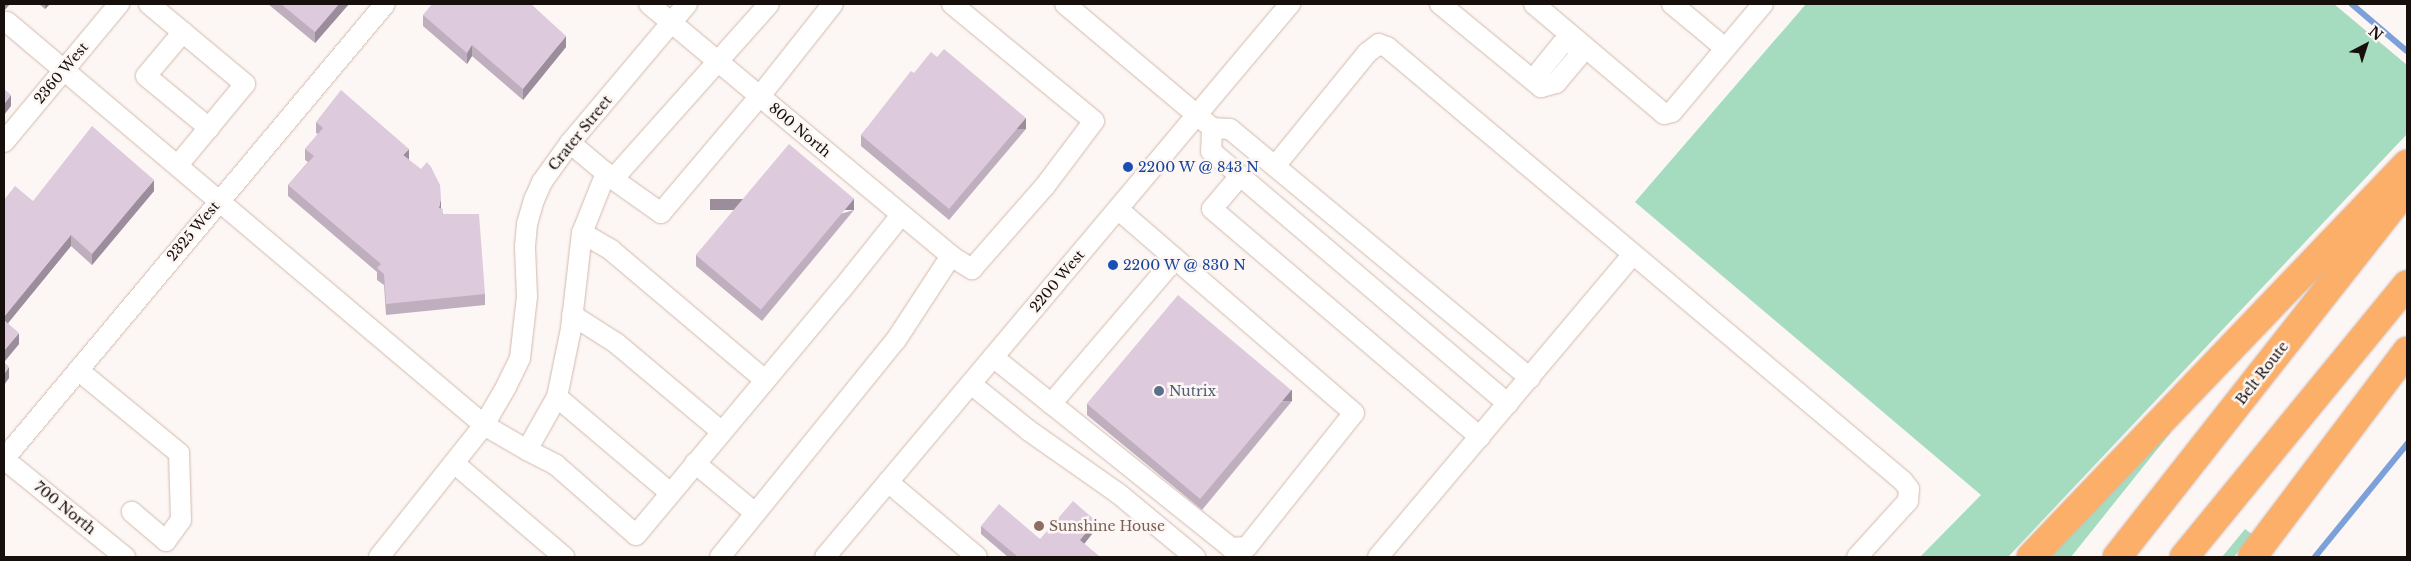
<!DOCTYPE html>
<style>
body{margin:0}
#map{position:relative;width:2411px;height:561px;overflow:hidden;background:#fcf6f4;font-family:"Libre Baskerville",serif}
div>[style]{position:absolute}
.green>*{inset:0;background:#a5dcc0}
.stream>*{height:5.5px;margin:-2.75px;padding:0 2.75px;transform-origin:2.75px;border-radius:2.75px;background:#7ba0da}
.roads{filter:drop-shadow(0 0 1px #d2b9ac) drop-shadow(0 0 1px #d2b9ac)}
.minor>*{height:20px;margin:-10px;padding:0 10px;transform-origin:10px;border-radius:10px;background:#fff}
.highway>*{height:28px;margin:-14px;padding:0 14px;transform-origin:14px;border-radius:14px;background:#fcaf68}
.wall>*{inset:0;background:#bfaebe}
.shaded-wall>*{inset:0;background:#9b8d9b;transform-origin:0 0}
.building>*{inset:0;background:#decadd;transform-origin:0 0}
.dots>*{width:14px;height:14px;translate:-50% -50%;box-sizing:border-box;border:2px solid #fcf6f4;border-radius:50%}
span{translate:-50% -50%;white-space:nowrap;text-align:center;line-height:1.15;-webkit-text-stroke:5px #fcf6f4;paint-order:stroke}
.street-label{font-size:14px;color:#170f0b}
.transit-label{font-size:14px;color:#164399}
.left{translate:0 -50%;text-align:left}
.service-label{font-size:14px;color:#4e5e75}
.education-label{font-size:14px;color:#785e54}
.frame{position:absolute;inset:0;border:5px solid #170f0b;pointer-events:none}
.north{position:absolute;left:2341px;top:20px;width:50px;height:50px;-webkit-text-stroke:4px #fcf6f4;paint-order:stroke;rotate:40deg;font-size:14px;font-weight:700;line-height:20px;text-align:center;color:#170f0b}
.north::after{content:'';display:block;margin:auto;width:18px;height:22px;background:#170f0b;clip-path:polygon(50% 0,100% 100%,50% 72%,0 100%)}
</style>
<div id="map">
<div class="green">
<i style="clip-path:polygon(1806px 4px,2334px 4px,2407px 65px,2407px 134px,2008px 557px,1920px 557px,1981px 495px,1635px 202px)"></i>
<i style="clip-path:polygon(2166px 428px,2171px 432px,2071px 557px,2048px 557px)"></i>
<i style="clip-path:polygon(2245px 529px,2252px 534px,2234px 557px,2222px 557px)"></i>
</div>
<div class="stream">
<i style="left:2352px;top:4px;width:72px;rotate:40.5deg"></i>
<i style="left:2315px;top:557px;width:146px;rotate:-50.8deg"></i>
</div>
<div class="roads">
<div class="minor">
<i style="left:149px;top:4px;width:125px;rotate:39.8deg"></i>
<i style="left:245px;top:84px;width:105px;rotate:129.6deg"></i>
<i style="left:649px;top:4px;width:393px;rotate:39.8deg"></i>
<i style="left:1065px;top:4px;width:192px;rotate:40.1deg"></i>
<i style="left:1212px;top:128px;width:18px;rotate:3deg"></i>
<i style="left:1230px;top:129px;width:390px;rotate:39.7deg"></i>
<i style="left:1440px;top:4px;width:131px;rotate:39.4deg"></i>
<i style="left:1534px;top:4px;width:170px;rotate:40.2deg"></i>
<i style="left:1664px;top:114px;width:8px;rotate:-14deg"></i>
<i style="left:1672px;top:112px;width:141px;rotate:-49.9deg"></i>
<i style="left:1672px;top:4px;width:69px;rotate:39.7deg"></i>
<i style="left:7px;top:22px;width:624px;rotate:40.19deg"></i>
<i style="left:484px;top:425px;width:50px;rotate:30.2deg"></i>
<i style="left:527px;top:450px;width:61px;rotate:-60.5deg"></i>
<i style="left:557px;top:397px;width:69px;rotate:-78.4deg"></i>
<i style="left:571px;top:329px;width:97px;rotate:-83.5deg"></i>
<i style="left:582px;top:233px;width:65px;rotate:-68.2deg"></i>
<i style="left:183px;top:32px;width:57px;rotate:130.1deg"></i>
<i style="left:146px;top:76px;width:82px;rotate:39.5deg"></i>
<i style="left:1541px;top:87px;width:16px;rotate:-94deg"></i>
<i style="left:1540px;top:71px;width:35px;rotate:-51deg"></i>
<i style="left:1562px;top:44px;width:16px;rotate:-11deg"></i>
<i style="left:1541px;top:87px;width:16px;rotate:-15deg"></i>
<i style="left:1556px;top:83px;width:34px;rotate:-50deg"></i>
<i style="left:1578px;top:57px;width:16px;rotate:-90deg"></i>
<i style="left:1212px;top:128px;width:23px;rotate:92deg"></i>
<i style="left:1211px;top:151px;width:390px;rotate:40.4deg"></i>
<i style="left:4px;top:142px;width:180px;rotate:-50.2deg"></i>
<i style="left:570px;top:143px;width:56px;rotate:39.9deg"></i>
<i style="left:613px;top:179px;width:234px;rotate:-48.3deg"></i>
<i style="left:1275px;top:166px;width:146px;rotate:-50.8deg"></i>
<i style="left:1367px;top:53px;width:15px;rotate:-37deg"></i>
<i style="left:1379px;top:44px;width:9px;rotate:21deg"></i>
<i style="left:1387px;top:47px;width:674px;rotate:40.07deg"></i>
<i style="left:1903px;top:481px;width:10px;rotate:53deg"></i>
<i style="left:1909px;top:489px;width:12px;rotate:95deg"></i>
<i style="left:1908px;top:501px;width:76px;rotate:132.3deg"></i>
<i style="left:1240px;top:176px;width:43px;rotate:130.3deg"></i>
<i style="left:1212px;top:209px;width:352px;rotate:40.4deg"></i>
<i style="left:613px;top:179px;width:59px;rotate:35.3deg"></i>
<i style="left:661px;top:213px;width:153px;rotate:-49.8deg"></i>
<i style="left:760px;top:96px;width:117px;rotate:-51.6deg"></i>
<i style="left:582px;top:233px;width:34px;rotate:30deg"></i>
<i style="left:611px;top:250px;width:202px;rotate:40.2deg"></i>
<i style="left:572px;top:315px;width:52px;rotate:32.5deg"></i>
<i style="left:616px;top:343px;width:137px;rotate:40deg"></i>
<i style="left:993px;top:357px;width:305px;rotate:38.7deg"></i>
<i style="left:1231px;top:548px;width:16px;rotate:-4deg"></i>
<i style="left:1247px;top:547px;width:171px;rotate:-51.4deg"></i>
<i style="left:1354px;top:413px;width:312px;rotate:-139.2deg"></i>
<i style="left:78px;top:370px;width:131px;rotate:39.4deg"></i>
<i style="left:179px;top:453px;width:67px;rotate:88.3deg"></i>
<i style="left:181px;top:520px;width:26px;rotate:126deg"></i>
<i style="left:166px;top:541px;width:45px;rotate:-139.5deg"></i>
<i style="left:971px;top:384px;width:73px;rotate:38.9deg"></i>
<i style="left:1028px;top:430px;width:111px;rotate:35.1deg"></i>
<i style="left:1119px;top:494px;width:99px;rotate:39.7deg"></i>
<i style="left:557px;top:397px;width:148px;rotate:40.3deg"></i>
<i style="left:1051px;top:404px;width:191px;rotate:-49.5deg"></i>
<i style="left:527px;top:450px;width:33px;rotate:27deg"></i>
<i style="left:556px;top:465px;width:106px;rotate:41.2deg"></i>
<i style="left:636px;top:535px;width:321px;rotate:-50.1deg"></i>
<i style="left:842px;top:289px;width:95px;rotate:-51.4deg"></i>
<i style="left:4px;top:459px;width:593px;rotate:-50.06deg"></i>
<i style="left:4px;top:459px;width:156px;rotate:39deg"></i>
<i style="left:454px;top:463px;width:145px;rotate:40.5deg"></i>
<i style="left:695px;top:463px;width:78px;rotate:39.8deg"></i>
<i style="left:888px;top:482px;width:116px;rotate:40.1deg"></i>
<i style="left:379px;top:557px;width:169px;rotate:-51.5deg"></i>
<i style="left:484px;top:425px;width:44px;rotate:-59.9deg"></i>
<i style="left:506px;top:387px;width:32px;rotate:-64deg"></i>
<i style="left:520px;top:358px;width:61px;rotate:-83.5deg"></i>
<i style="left:527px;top:297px;width:50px;rotate:-92.3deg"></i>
<i style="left:525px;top:247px;width:23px;rotate:-85deg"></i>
<i style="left:527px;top:224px;width:25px;rotate:-74deg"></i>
<i style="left:534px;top:200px;width:20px;rotate:-66deg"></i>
<i style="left:542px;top:182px;width:48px;rotate:-54.3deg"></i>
<i style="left:570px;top:143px;width:182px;rotate:-49.9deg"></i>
<i style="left:720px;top:557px;width:279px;rotate:-51deg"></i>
<i style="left:896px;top:340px;width:100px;rotate:-56.8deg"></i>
<i style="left:951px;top:256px;width:25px;rotate:32deg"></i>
<i style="left:972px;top:269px;width:111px;rotate:-48.7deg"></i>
<i style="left:1045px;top:186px;width:81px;rotate:-53deg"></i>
<i style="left:1094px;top:121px;width:184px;rotate:-140.5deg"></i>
<i style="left:825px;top:557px;width:723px;rotate:-49.94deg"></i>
<i style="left:1378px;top:557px;width:395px;rotate:-49.9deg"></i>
</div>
<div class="highway">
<i style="left:2031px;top:557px;width:544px;rotate:-46.27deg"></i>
<i style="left:2117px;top:557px;width:469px;rotate:-51.8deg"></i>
<i style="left:2184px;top:557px;width:352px;rotate:-50.7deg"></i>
<i style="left:2252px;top:557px;width:258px;rotate:-53deg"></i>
</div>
</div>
<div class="wall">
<i style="clip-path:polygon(39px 4px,50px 4px,45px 9px)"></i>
<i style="clip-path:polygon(268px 4px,349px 4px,315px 43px)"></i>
<i style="clip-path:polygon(423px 15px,566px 47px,523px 100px,472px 56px,467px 64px,423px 26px)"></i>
<i style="clip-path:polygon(914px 73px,1026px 129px,949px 220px,861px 146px,861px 135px)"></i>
<i style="clip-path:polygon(316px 122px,409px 160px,441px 208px,443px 214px,485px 294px,485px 305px,386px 315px,384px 285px,377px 280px,377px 272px,288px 196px,288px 185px,308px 162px,305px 160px,305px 149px,318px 134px,316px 133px)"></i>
<i style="clip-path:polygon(154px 191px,92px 265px,71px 246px,8px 323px,19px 344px,4px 362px,4px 200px,33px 201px)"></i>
<i style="clip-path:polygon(854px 210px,762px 321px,696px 266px,696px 255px)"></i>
<i style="clip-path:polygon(1292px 401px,1202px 510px,1087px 415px,1087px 404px)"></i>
<i style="clip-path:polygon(981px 526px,1040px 539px,1096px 529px,1084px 544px,1100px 557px,1008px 557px,981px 534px)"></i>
</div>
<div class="shaded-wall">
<i style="clip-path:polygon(4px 4px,10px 4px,4px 11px)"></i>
<i style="clip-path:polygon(45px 4px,50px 4px,45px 9px)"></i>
<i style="clip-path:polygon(339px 4px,349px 4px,315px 43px,315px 32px)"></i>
<i style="clip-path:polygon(566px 36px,566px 47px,523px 100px,523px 89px)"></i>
<i style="clip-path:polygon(472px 45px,472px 56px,467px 64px,467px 53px)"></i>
<i style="clip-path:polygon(11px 95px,11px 106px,4px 115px,4px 104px)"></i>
<i style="left:1026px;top:118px;width:11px;height:119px;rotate:90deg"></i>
<i style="clip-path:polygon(409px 149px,409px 160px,403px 155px)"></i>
<i style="clip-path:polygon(154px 180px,154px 191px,92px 265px,92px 254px)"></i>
<i style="clip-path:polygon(441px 198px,441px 209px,439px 208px)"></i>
<i style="left:854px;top:199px;width:11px;height:144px;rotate:90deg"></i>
<i style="clip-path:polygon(71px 235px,71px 246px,4px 328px,4px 317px)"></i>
<i style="clip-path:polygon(19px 333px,19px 344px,4px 362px,4px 351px)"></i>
<i style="clip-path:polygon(9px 367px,9px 378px,4px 385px,4px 374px)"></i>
<i style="left:1292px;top:390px;width:11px;height:141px;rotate:90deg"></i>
<i style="clip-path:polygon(1096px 521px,1096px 529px,1080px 549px,1080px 540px)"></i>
</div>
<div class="building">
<i style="clip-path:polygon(281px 4px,339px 4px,315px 32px)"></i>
<i style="clip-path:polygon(432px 4px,531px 4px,566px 36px,523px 89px,472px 45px,467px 53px,423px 15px)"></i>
<i style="clip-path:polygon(944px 49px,1026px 118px,949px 209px,861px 135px,911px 71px,914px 73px,931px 52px,937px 57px)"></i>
<i style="clip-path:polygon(4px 89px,11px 95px,4px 104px)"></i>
<i style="clip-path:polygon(341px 90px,409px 149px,403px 155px,421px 169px,427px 162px,431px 167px,440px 185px,441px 198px,439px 208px,443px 209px,442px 214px,479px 214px,485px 294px,386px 304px,384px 274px,377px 268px,381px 264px,288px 185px,314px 156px,305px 149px,323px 128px,316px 122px)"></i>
<i style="clip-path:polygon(92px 126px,154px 180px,92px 254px,71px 235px,4px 317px,4px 200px,15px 186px,33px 201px)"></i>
<i style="left:789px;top:144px;width:85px;height:145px;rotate:40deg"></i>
<i style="left:1178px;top:295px;width:148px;height:142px;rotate:40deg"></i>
<i style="clip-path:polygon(4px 320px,19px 333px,4px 351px)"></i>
<i style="clip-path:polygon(4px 362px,9px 367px,4px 374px)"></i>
<i style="clip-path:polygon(1073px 501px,1096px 521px,1080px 540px,1100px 557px,1018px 557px,981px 526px,999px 504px,1040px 539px)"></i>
</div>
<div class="dots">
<i style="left:1128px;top:167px;background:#1a4fb4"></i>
<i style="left:1113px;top:265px;background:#1a4fb4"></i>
<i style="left:1159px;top:391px;background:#5c6f8a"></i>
<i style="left:1039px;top:526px;background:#8d6e63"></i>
</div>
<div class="street-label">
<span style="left:61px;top:73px;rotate:-50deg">2360 West</span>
<span style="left:800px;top:130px;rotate:40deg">800 North</span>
<span style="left:580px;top:133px;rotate:-51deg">Crater Street</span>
<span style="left:193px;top:231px;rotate:-50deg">2325 West</span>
<span style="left:1057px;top:281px;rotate:-50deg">2200 West</span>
<span style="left:2262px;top:373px;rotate:-52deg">Belt Route</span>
<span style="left:65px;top:508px;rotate:39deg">700 North</span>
</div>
<div class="transit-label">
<span class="left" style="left:1138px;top:167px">2200 W @ 843 N</span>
<span class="left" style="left:1123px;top:265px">2200 W @ 830 N</span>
</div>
<div class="service-label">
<span class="left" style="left:1169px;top:391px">Nutrix</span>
</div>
<div class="education-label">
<span class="left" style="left:1049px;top:526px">Sunshine House</span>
</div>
<div class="frame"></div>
<div class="north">N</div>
</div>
